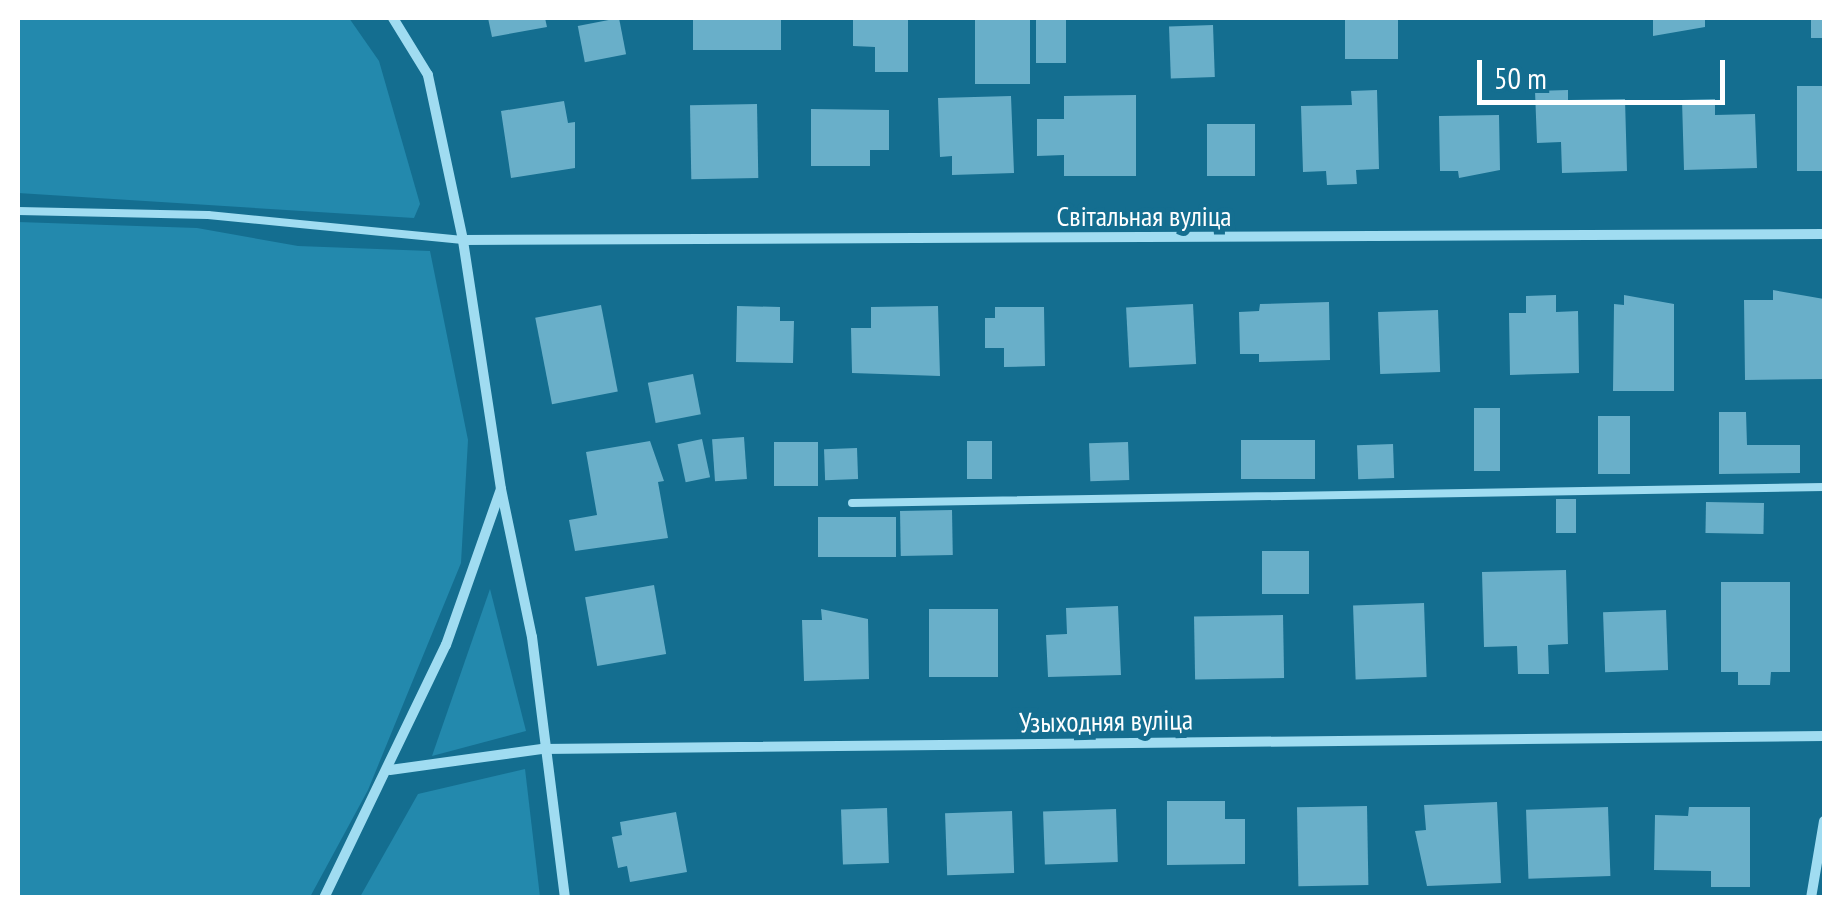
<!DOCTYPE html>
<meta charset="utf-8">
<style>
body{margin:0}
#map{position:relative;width:1842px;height:915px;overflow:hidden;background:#146e90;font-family:"PT Sans Narrow",sans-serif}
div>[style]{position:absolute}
.green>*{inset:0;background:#2389ad}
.building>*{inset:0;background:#69afc9;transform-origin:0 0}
.service>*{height:8px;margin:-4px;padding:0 4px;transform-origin:4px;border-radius:4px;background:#a0dcf1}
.minor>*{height:10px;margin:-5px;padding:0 5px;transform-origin:5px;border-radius:5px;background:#a0dcf1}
span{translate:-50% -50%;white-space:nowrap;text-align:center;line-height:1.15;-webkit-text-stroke:10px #146e90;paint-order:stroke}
.street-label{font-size:28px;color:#fff}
.frame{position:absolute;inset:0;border:20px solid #fff;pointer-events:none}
.scale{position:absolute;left:1477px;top:60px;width:248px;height:45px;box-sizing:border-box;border:5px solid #fff;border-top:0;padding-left:12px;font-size:30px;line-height:35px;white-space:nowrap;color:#fff;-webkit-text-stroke:8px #146e90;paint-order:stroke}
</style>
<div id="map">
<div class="green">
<i style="clip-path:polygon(18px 18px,349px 18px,379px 61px,420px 204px,414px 218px,18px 193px)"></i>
<i style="clip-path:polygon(18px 222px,197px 228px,298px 246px,430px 251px,468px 440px,461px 563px,368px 790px,310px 897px,18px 897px)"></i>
<i style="clip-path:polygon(490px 589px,526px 731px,432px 756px)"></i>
<i style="clip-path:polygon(525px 769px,540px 897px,360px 897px,418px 794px)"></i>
</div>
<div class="building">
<i style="clip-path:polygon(488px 18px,545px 18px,547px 27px,492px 37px)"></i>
<i style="left:619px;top:18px;width:37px;height:42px;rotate:79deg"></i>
<i style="left:693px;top:18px;width:88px;height:32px"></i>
<i style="clip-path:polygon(853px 18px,908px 18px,908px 72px,875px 72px,875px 47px,853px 46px)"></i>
<i style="left:975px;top:18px;width:55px;height:66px"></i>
<i style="left:1036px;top:18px;width:30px;height:45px"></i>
<i style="left:1345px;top:18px;width:53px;height:41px"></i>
<i style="clip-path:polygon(1653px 18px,1705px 18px,1705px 27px,1653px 36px)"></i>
<i style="left:1811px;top:18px;width:13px;height:20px"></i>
<i style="left:1213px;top:25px;width:52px;height:44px;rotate:88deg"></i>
<i style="left:1824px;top:86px;width:85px;height:27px;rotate:90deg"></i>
<i style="clip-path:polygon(1377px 90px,1379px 169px,1356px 170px,1357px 184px,1327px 185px,1326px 171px,1303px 172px,1301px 106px,1352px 105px,1351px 91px)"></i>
<i style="clip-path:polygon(1568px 90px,1568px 100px,1625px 99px,1627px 171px,1562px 173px,1561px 142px,1537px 143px,1535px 91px)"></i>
<i style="clip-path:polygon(1136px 95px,1136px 176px,1064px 176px,1064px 155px,1037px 156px,1037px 119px,1064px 119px,1064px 96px)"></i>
<i style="clip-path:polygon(1011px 96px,1014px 173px,952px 175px,952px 156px,940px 157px,938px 98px)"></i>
<i style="clip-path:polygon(1715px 99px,1715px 115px,1755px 114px,1757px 168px,1684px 170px,1682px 100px)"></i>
<i style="clip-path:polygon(564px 101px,568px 123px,575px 122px,575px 168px,511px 178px,501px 111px)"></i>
<i style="left:757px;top:104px;width:74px;height:67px;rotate:89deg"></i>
<i style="clip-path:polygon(811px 109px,889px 110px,889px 150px,870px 150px,870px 166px,811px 166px)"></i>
<i style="clip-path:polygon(1499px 115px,1500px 170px,1459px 178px,1458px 171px,1440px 171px,1439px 116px)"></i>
<i style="left:1207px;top:124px;width:48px;height:52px"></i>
<i style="clip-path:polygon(1773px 290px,1824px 299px,1824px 379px,1745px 380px,1744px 300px,1773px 300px)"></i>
<i style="clip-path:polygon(1556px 295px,1556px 312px,1578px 311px,1579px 373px,1510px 375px,1509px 313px,1526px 313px,1526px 296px)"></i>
<i style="clip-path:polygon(1624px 295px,1674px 304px,1674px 391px,1613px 391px,1614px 304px,1624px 305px)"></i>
<i style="clip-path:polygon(1329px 302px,1330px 360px,1259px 362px,1259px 354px,1240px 354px,1239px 312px,1259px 311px,1260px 304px)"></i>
<i style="left:1193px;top:304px;width:60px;height:67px;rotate:87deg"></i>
<i style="left:601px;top:305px;width:88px;height:67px;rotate:79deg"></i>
<i style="clip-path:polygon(737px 306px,780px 307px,780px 321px,794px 321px,793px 363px,736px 362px)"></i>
<i style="clip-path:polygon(938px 306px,940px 376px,852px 373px,851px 328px,871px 328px,871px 307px)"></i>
<i style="clip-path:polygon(995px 307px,1044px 307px,1045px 366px,1004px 367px,1004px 348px,985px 348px,985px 318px,995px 318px)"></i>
<i style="left:1438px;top:310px;width:62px;height:60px;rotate:88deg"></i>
<i style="left:693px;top:374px;width:41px;height:46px;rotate:79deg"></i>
<i style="left:1474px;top:408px;width:26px;height:63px"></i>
<i style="clip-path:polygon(1719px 412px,1746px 412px,1747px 445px,1800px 445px,1800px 473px,1719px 474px)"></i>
<i style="left:1598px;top:416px;width:32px;height:58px"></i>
<i style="left:744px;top:437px;width:42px;height:32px;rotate:86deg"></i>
<i style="left:702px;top:439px;width:39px;height:25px;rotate:78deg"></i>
<i style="left:1241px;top:440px;width:74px;height:39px"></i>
<i style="clip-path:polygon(650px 441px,664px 481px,658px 482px,668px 538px,575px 551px,569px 520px,597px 515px,586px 452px)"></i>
<i style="left:967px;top:441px;width:25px;height:38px"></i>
<i style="left:774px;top:442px;width:44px;height:44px"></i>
<i style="left:1128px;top:442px;width:38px;height:39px;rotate:88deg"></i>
<i style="left:1393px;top:444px;width:34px;height:36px;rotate:88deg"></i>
<i style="left:857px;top:448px;width:31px;height:33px;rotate:88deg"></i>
<i style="left:1556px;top:499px;width:20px;height:34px"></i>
<i style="left:1706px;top:502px;width:58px;height:31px;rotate:1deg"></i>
<i style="left:952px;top:510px;width:45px;height:52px;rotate:89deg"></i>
<i style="left:896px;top:517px;width:40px;height:78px;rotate:90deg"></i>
<i style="left:1309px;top:551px;width:43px;height:47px;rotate:90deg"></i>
<i style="clip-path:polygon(1566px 570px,1568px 644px,1548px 645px,1549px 674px,1518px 674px,1517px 646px,1484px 647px,1482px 572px)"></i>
<i style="clip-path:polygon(1721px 582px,1790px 582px,1790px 672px,1771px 672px,1770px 685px,1738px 685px,1738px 672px,1721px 672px)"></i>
<i style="left:654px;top:585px;width:70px;height:70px;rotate:80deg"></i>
<i style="left:1424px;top:603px;width:74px;height:71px;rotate:88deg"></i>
<i style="clip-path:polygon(1118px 606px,1121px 675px,1048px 677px,1046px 635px,1067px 634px,1066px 608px)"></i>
<i style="clip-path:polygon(821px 609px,868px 619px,869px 679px,804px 681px,802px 620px,822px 620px)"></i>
<i style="left:998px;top:609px;width:68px;height:69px;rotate:90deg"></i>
<i style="left:1666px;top:610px;width:60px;height:63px;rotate:88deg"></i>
<i style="left:1283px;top:615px;width:63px;height:89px;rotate:89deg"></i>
<i style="clip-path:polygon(1167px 801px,1225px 801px,1225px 819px,1245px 819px,1245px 864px,1167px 865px)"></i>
<i style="clip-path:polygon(1497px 802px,1501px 883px,1427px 886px,1415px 831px,1426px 830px,1424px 805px)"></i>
<i style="left:1367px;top:806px;width:79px;height:70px;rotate:89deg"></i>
<i style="left:1608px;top:807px;width:69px;height:82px;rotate:88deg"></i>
<i style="clip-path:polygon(1689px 807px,1750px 807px,1750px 887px,1711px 887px,1711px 871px,1654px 870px,1655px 815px,1688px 816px)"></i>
<i style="left:887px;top:808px;width:55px;height:46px;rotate:88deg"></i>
<i style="left:1116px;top:809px;width:53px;height:73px;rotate:88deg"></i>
<i style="left:1012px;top:811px;width:62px;height:67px;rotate:88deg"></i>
<i style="clip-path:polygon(676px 812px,687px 872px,630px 882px,627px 866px,618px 868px,612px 837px,622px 835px,620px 822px)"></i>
</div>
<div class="service">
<i style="left:18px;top:211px;width:190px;rotate:1.2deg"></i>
<i style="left:208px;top:215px;width:256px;rotate:5.6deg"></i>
<i style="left:852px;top:503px;width:972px;rotate:-0.94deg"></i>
</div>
<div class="minor">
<i style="left:463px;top:240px;width:1361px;rotate:-0.25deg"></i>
<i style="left:501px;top:489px;width:151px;rotate:78.2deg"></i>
<i style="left:532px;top:637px;width:263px;rotate:82.8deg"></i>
<i style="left:390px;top:770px;width:153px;rotate:-7.9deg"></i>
<i style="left:542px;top:749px;width:1282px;rotate:-0.58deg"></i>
<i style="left:324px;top:898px;width:281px;rotate:-64.3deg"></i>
<i style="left:446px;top:645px;width:165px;rotate:-70.6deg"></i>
<i style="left:501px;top:489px;width:252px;rotate:-98.7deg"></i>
<i style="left:463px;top:240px;width:169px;rotate:-102deg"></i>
<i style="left:428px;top:75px;width:67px;rotate:-121.6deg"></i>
<i style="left:1811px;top:898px;width:78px;rotate:-80.4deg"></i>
</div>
<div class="street-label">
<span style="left:1144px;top:216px">Світальная вуліца</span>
<span style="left:1106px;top:721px;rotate:-1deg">Узыходняя вуліца</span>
</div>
<div class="frame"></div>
<div class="scale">50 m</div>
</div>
